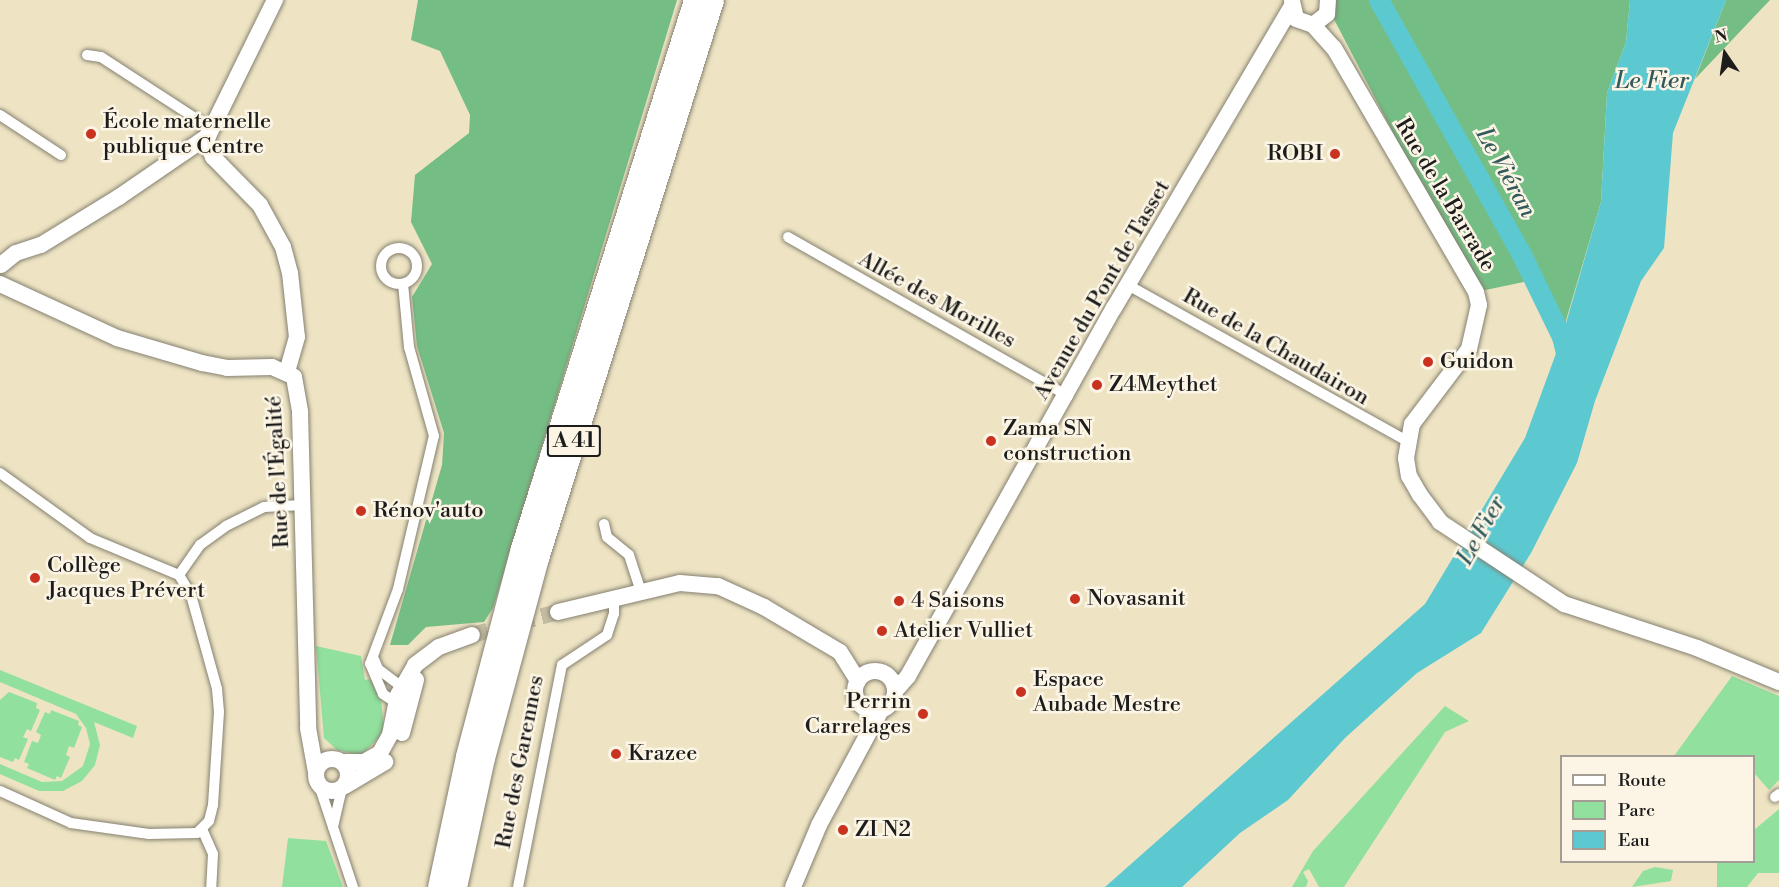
<!DOCTYPE html>
<meta charset="utf-8">
<style>
body{margin:0}
#map{position:relative;width:1779px;height:887px;overflow:hidden;background:#eee4c4;font-family:"Libre Bodoni",serif}
div>[style]{position:absolute}
.green>*{inset:0;background:#91e09e}
.forest>*{inset:0;background:#74be85}
.water>*{inset:0;background:#5cc9d1}
.river>*{height:20px;margin:-10px;padding:0 10px;transform-origin:10px;border-radius:10px;background:#5cc9d1}
.secondary-tunnel>*{height:16px;margin-top:-8px;transform-origin:0;background:repeating-linear-gradient(90deg,#c4bca2 0 16px,transparent 0 24px)}
.roads{filter:drop-shadow(0 0 2px #858070) drop-shadow(0 0 2px #858070)}
.street>*{height:10px;margin:-5px;padding:0 5px;transform-origin:5px;border-radius:5px;background:#fff}
.street>.ring{margin:-5px;padding:0;box-sizing:content-box;background:none;border:10px solid #fff;border-radius:50%}
.secondary>*{height:16px;margin:-8px;padding:0 8px;transform-origin:8px;border-radius:8px;background:#fff}
.secondary>.ring{margin:-8px;padding:0;box-sizing:content-box;background:none;border:16px solid #fff;border-radius:50%}
.highway>*{height:21px;margin:-10.5px;padding:0 10.5px;transform-origin:10.5px;border-radius:10.5px;background:#fff}
.dots>*{width:16px;height:16px;translate:-50% -50%;box-sizing:border-box;border:3px solid #fcf5e5;border-radius:50%}
span{translate:-50% -50%;white-space:nowrap;text-align:center;line-height:1.15;-webkit-text-stroke:5px #fcf5e5;paint-order:stroke}
.shield-label span{padding:2px 4px;background:#fcf5e5;border:2px solid;border-radius:4px;-webkit-text-stroke-width:0}
.shield-label{font-size:21px;color:#1c1c1c;font-weight:700}
.poi-label{font-size:22px;color:#1c1c1c}
.left{translate:0 -50%;text-align:left}
.right{translate:-100% -50%;text-align:right}
.street-label{font-size:22px;color:#1c1c1c}
.water-label{font-size:24px;color:#32595b;font-style:italic}
.legend{position:absolute;left:1560px;top:755px;width:195px;height:108px;box-sizing:border-box;background:#fcf5e5;border:2px solid #a29e95;margin:0;padding:8px 10px;list-style:none;font-size:18px;color:#1c1c1c}
.legend li{display:flex;align-items:center;gap:12px;height:30px}
.legend b{width:30px;border:2px solid #a29e95}
.north{position:absolute;left:1695px;top:24px;width:60px;height:60px;-webkit-text-stroke:4px #fcf5e5;paint-order:stroke;rotate:347deg;font-size:16px;font-weight:700;line-height:24px;text-align:center;color:#1c1c1c}
.north::after{content:'';display:block;margin:auto;width:21px;height:27px;background:#1c1c1c;clip-path:polygon(50% 0,100% 100%,50% 72%,0 100%)}
</style>
<div id="map">
<div class="green">
<i style="clip-path:polygon(316px 646px,361px 656px,365px 680px,370px 679px,381px 697px,384px 733px,361px 755px,337px 750px,324px 738px)"></i>
<i style="clip-path:polygon(0 670px,137px 726px,133px 738px,94px 722px,100px 745px,95px 765px,82px 781px,63px 791px,39px 791px,0 774px,0 764px,42px 782px,62px 781px,83px 766px,90px 744px,86px 728px,76px 714px,0 682px)"></i>
<i style="clip-path:polygon(1732px 676px,1779px 696px,1779px 780px,1769px 790px,1754px 773px,1754px 756px,1674px 756px)"></i>
<i style="clip-path:polygon(9px 692px,37px 703px,36px 708px,40px 710px,31px 731px,27px 729px,23px 737px,28px 739px,19px 760px,15px 758px,13px 762px,0 757px,0 700px)"></i>
<i style="clip-path:polygon(1445px 706px,1469px 721px,1445px 732px,1344px 887px,1319px 887px,1309px 869px,1303px 872px,1308px 881px,1306px 887px,1292px 887px,1313px 851px)"></i>
<i style="clip-path:polygon(51px 710px,79px 721px,78px 725px,82px 727px,74px 748px,69px 746px,66px 755px,70px 757px,61px 778px,57px 776px,55px 780px,27px 768px,29px 764px,24px 762px,32px 741px,38px 743px,41px 735px,36px 732px,45px 712px,50px 714px)"></i>
<i style="clip-path:polygon(1779px 809px,1779px 873px,1758px 873px,1747px 887px,1717px 887px,1717px 862px,1754px 862px,1754px 830px)"></i>
<i style="clip-path:polygon(288px 838px,326px 841px,343px 887px,282px 887px)"></i>
<i style="clip-path:polygon(1655px 867px,1673px 870px,1671px 881px,1632px 887px,1643px 871px)"></i>
</div>
<div class="forest">
<i style="clip-path:polygon(418px 0,677px 0,493px 608px,484px 622px,426px 627px,408px 645px,390px 645px,442px 465px,444px 433px,417px 346px,412px 297px,432px 264px,411px 222px,415px 175px,469px 133px,470px 115px,440px 51px,411px 40px)"></i>
<i style="clip-path:polygon(1324px 0,1630px 0,1626px 42px,1607px 93px,1601px 202px,1562px 334px,1533px 280px,1476px 292px)"></i>
<i style="clip-path:polygon(1726px 0,1770px 0,1695px 79px)"></i>
</div>
<div class="water">
<i style="clip-path:polygon(1630px 0,1726px 0,1673px 133px,1664px 248px,1641px 281px,1595px 401px,1577px 463px,1531px 553px,1481px 633px,1417px 673px,1345px 738px,1288px 800px,1240px 833px,1182px 887px,1105px 887px,1425px 604px,1525px 438px,1562px 337px,1601px 202px,1607px 93px,1626px 42px)"></i>
</div>
<div class="river">
<i style="left:1379px;top:0;width:292px;rotate:60.7deg"></i>
<i style="left:1522px;top:255px;width:91px;rotate:64deg"></i>
<i style="left:1562px;top:337px;width:25px;rotate:76deg"></i>
</div>
<div class="secondary-tunnel">
<i style="left:472px;top:635px;width:89px;rotate:-15deg"></i>
</div>
<div class="roads">
<div class="street">
<i style="left:87px;top:55px;width:14px;rotate:8deg"></i>
<i style="left:101px;top:57px;width:116px;rotate:33deg"></i>
<i style="left:198px;top:120px;width:18px;rotate:47deg"></i>
<i style="left:0;top:115px;width:73px;rotate:33.3deg"></i>
<i style="left:788px;top:237px;width:322px;rotate:29.6deg"></i>
<i class="ring" style="left:381px;top:248px;width:26px;height:26px"></i>
<i style="left:1128px;top:285px;width:320px;rotate:29.2deg"></i>
<i style="left:0;top:473px;width:111px;rotate:35.8deg"></i>
<i style="left:90px;top:538px;width:96px;rotate:22.6deg"></i>
<i style="left:179px;top:575px;width:23px;rotate:59deg"></i>
<i style="left:191px;top:595px;width:98px;rotate:74.5deg"></i>
<i style="left:217px;top:689px;width:23px;rotate:85deg"></i>
<i style="left:219px;top:712px;width:93px;rotate:93.7deg"></i>
<i style="left:213px;top:805px;width:16px;rotate:104deg"></i>
<i style="left:209px;top:821px;width:17px;rotate:135deg"></i>
<i style="left:197px;top:833px;width:48px;rotate:178.8deg"></i>
<i style="left:149px;top:834px;width:79px;rotate:-172deg"></i>
<i style="left:71px;top:823px;width:78px;rotate:-155.7deg"></i>
<i style="left:604px;top:524px;width:13px;rotate:77deg"></i>
<i style="left:607px;top:537px;width:28px;rotate:39deg"></i>
<i style="left:629px;top:555px;width:38px;rotate:72deg"></i>
<i style="left:179px;top:575px;width:37px;rotate:-55deg"></i>
<i style="left:200px;top:545px;width:32px;rotate:-36deg"></i>
<i style="left:226px;top:526px;width:42px;rotate:-26.6deg"></i>
<i style="left:264px;top:507px;width:39px;rotate:-3deg"></i>
<i style="left:373px;top:657px;width:13px;rotate:67deg"></i>
<i style="left:378px;top:669px;width:30px;rotate:37deg"></i>
<i style="left:402px;top:687px;width:7px;rotate:82deg"></i>
<i style="left:396px;top:703px;width:16px;rotate:-145deg"></i>
<i style="left:383px;top:694px;width:33px;rotate:-113deg"></i>
<i style="left:370px;top:664px;width:80px;rotate:-69.5deg"></i>
<i style="left:398px;top:589px;width:157px;rotate:-76.8deg"></i>
<i style="left:434px;top:436px;width:92px;rotate:-105.7deg"></i>
<i style="left:409px;top:347px;width:63px;rotate:-95.4deg"></i>
<i style="left:318px;top:782px;width:111px;rotate:71.6deg"></i>
<i style="left:1775px;top:797px;width:5px;rotate:-37deg"></i>
<i style="left:333px;top:827px;width:39px;rotate:-77deg"></i>
<i style="left:202px;top:829px;width:27px;rotate:66deg"></i>
<i style="left:213px;top:854px;width:33px;rotate:93deg"></i>
<i style="left:518px;top:887px;width:226px;rotate:-78.8deg"></i>
<i style="left:562px;top:665px;width:54px;rotate:-33.7deg"></i>
<i style="left:607px;top:635px;width:22px;rotate:-72deg"></i>
<i style="left:614px;top:614px;width:16px;rotate:-90deg"></i>
</div>
<div class="secondary">
<i style="left:1292px;top:1px;width:18px;rotate:77deg"></i>
<i style="left:1296px;top:19px;width:18px;rotate:19deg"></i>
<i style="left:1313px;top:25px;width:18px;rotate:-38deg"></i>
<i style="left:1327px;top:14px;width:14px;rotate:-86deg"></i>
<i style="left:1313px;top:25px;width:31px;rotate:48deg"></i>
<i style="left:1334px;top:48px;width:282px;rotate:59.8deg"></i>
<i style="left:1476px;top:292px;width:13px;rotate:77deg"></i>
<i style="left:1479px;top:305px;width:45px;rotate:102.8deg"></i>
<i style="left:1469px;top:349px;width:94px;rotate:127.2deg"></i>
<i style="left:1412px;top:424px;width:35px;rotate:100deg"></i>
<i style="left:1406px;top:458px;width:18px;rotate:81deg"></i>
<i style="left:1409px;top:476px;width:22px;rotate:60deg"></i>
<i style="left:1420px;top:495px;width:34px;rotate:53deg"></i>
<i style="left:1440px;top:522px;width:149px;rotate:33.5deg"></i>
<i style="left:1564px;top:604px;width:140px;rotate:18.3deg"></i>
<i style="left:1697px;top:648px;width:89px;rotate:22.5deg"></i>
<i style="left:205px;top:138px;width:21px;rotate:67deg"></i>
<i style="left:213px;top:157px;width:67px;rotate:45.6deg"></i>
<i style="left:260px;top:205px;width:48px;rotate:61.3deg"></i>
<i style="left:283px;top:247px;width:27px;rotate:75deg"></i>
<i style="left:290px;top:273px;width:64px;rotate:83.8deg"></i>
<i style="left:297px;top:337px;width:35px;rotate:106deg"></i>
<i style="left:1px;top:265px;width:19px;rotate:-39deg"></i>
<i style="left:16px;top:253px;width:26px;rotate:-18deg"></i>
<i style="left:41px;top:245px;width:92px;rotate:-31.6deg"></i>
<i style="left:119px;top:197px;width:108px;rotate:-34.4deg"></i>
<i style="left:208px;top:136px;width:152px;rotate:-63.8deg"></i>
<i style="left:0;top:284px;width:129px;rotate:24.8deg"></i>
<i style="left:117px;top:338px;width:89px;rotate:16.4deg"></i>
<i style="left:202px;top:363px;width:25px;rotate:11deg"></i>
<i style="left:227px;top:368px;width:45px;rotate:-1.3deg"></i>
<i style="left:272px;top:367px;width:24px;rotate:24deg"></i>
<i style="left:294px;top:377px;width:36px;rotate:80deg"></i>
<i style="left:300px;top:412px;width:316px;rotate:88.5deg"></i>
<i style="left:308px;top:728px;width:45px;rotate:79.7deg"></i>
<i style="left:558px;top:612px;width:125px;rotate:-13.4deg"></i>
<i style="left:680px;top:583px;width:38px;rotate:5deg"></i>
<i style="left:718px;top:586px;width:51px;rotate:24.5deg"></i>
<i style="left:764px;top:607px;width:88px;rotate:30.6deg"></i>
<i style="left:840px;top:652px;width:34px;rotate:58deg"></i>
<i class="ring" style="left:855px;top:671px;width:24px;height:24px"></i>
<i style="left:895px;top:691px;width:20px;rotate:-49deg"></i>
<i style="left:908px;top:676px;width:422px;rotate:-60.8deg"></i>
<i style="left:1114px;top:308px;width:349px;rotate:-59.5deg"></i>
<i style="left:402px;top:733px;width:55px;rotate:-75.2deg"></i>
<i class="ring" style="left:316px;top:759px;width:16px;height:16px"></i>
<i style="left:343px;top:762px;width:21px"></i>
<i style="left:364px;top:762px;width:18px;rotate:-29deg"></i>
<i style="left:380px;top:753px;width:21px;rotate:-61deg"></i>
<i style="left:390px;top:735px;width:41px;rotate:-78.7deg"></i>
<i style="left:398px;top:695px;width:34px;rotate:-60deg"></i>
<i style="left:415px;top:665px;width:30px;rotate:-37deg"></i>
<i style="left:439px;top:647px;width:35px;rotate:-20deg"></i>
<i style="left:345px;top:786px;width:47px;rotate:-31deg"></i>
<i style="left:793px;top:887px;width:67px;rotate:-67.2deg"></i>
<i style="left:819px;top:825px;width:131px;rotate:-61.7deg"></i>
</div>
<div class="highway">
<i style="left:438px;top:887px;width:134px;rotate:-77.9deg"></i>
<i style="left:466px;top:756px;width:215px;rotate:-75.2deg"></i>
<i style="left:521px;top:548px;width:575px;rotate:-72.48deg"></i>
<i style="left:456px;top:887px;width:132px;rotate:-77.8deg"></i>
<i style="left:484px;top:758px;width:207px;rotate:-74.9deg"></i>
<i style="left:538px;top:558px;width:585px;rotate:-72.59deg"></i>
</div>
</div>
<div class="dots">
<i style="left:91px;top:134px;background:#c8321e"></i>
<i style="left:1335px;top:154px;background:#c8321e"></i>
<i style="left:1428px;top:362px;background:#c8321e"></i>
<i style="left:1097px;top:385px;background:#c8321e"></i>
<i style="left:991px;top:441px;background:#c8321e"></i>
<i style="left:361px;top:511px;background:#c8321e"></i>
<i style="left:35px;top:578px;background:#c8321e"></i>
<i style="left:1075px;top:599px;background:#c8321e"></i>
<i style="left:899px;top:601px;background:#c8321e"></i>
<i style="left:882px;top:631px;background:#c8321e"></i>
<i style="left:1021px;top:692px;background:#c8321e"></i>
<i style="left:923px;top:714px;background:#c8321e"></i>
<i style="left:616px;top:754px;background:#c8321e"></i>
<i style="left:843px;top:830px;background:#c8321e"></i>
</div>
<div class="shield-label">
<span style="left:574px;top:441px">A 41</span>
</div>
<div class="poi-label">
<span class="left" style="left:103px;top:134px">École maternelle<br>publique Centre</span>
<span class="right" style="left:1323px;top:154px">ROBI</span>
<span class="left" style="left:1440px;top:362px">Guidon</span>
<span class="left" style="left:1109px;top:385px">Z4Meythet</span>
<span class="left" style="left:1003px;top:441px">Zama SN<br>construction</span>
<span class="left" style="left:373px;top:511px">Rénov'auto</span>
<span class="left" style="left:47px;top:578px">Collège<br>Jacques Prévert</span>
<span class="left" style="left:1087px;top:599px">Novasanit</span>
<span class="left" style="left:911px;top:601px">4 Saisons</span>
<span class="left" style="left:894px;top:631px">Atelier Vulliet</span>
<span class="left" style="left:1033px;top:692px">Espace<br>Aubade Mestre</span>
<span class="right" style="left:911px;top:714px">Perrin<br>Carrelages</span>
<span class="left" style="left:628px;top:754px">Krazee</span>
<span class="left" style="left:855px;top:830px">ZI N2</span>
</div>
<div class="street-label">
<span style="left:1445px;top:195px;rotate:59deg">Rue de la Barrade</span>
<span style="left:1102px;top:290px;rotate:-60deg">Avenue du Pont de Tasset</span>
<span style="left:937px;top:300px;rotate:29deg">Allée des Morilles</span>
<span style="left:1276px;top:347px;rotate:30deg">Rue de la Chaudairon</span>
<span style="left:278px;top:472px;rotate:-93deg">Rue de l'Égalité</span>
<span style="left:520px;top:762px;rotate:-79deg">Rue des Garennes</span>
</div>
<div class="water-label">
<span style="left:1652px;top:82px">Le Fier</span>
<span style="left:1505px;top:173px;rotate:61deg">Le Viéran</span>
<span style="left:1482px;top:531px;rotate:-61deg">Le Fier</span>
</div>
<ul class="legend">
<li><b style="height:8px;background:#fff"></b>Route</li>
<li><b style="height:16px;background:#91e09e"></b>Parc</li>
<li><b style="height:16px;background:#5cc9d1"></b>Eau</li>
</ul>
<div class="north">N</div>
</div>
